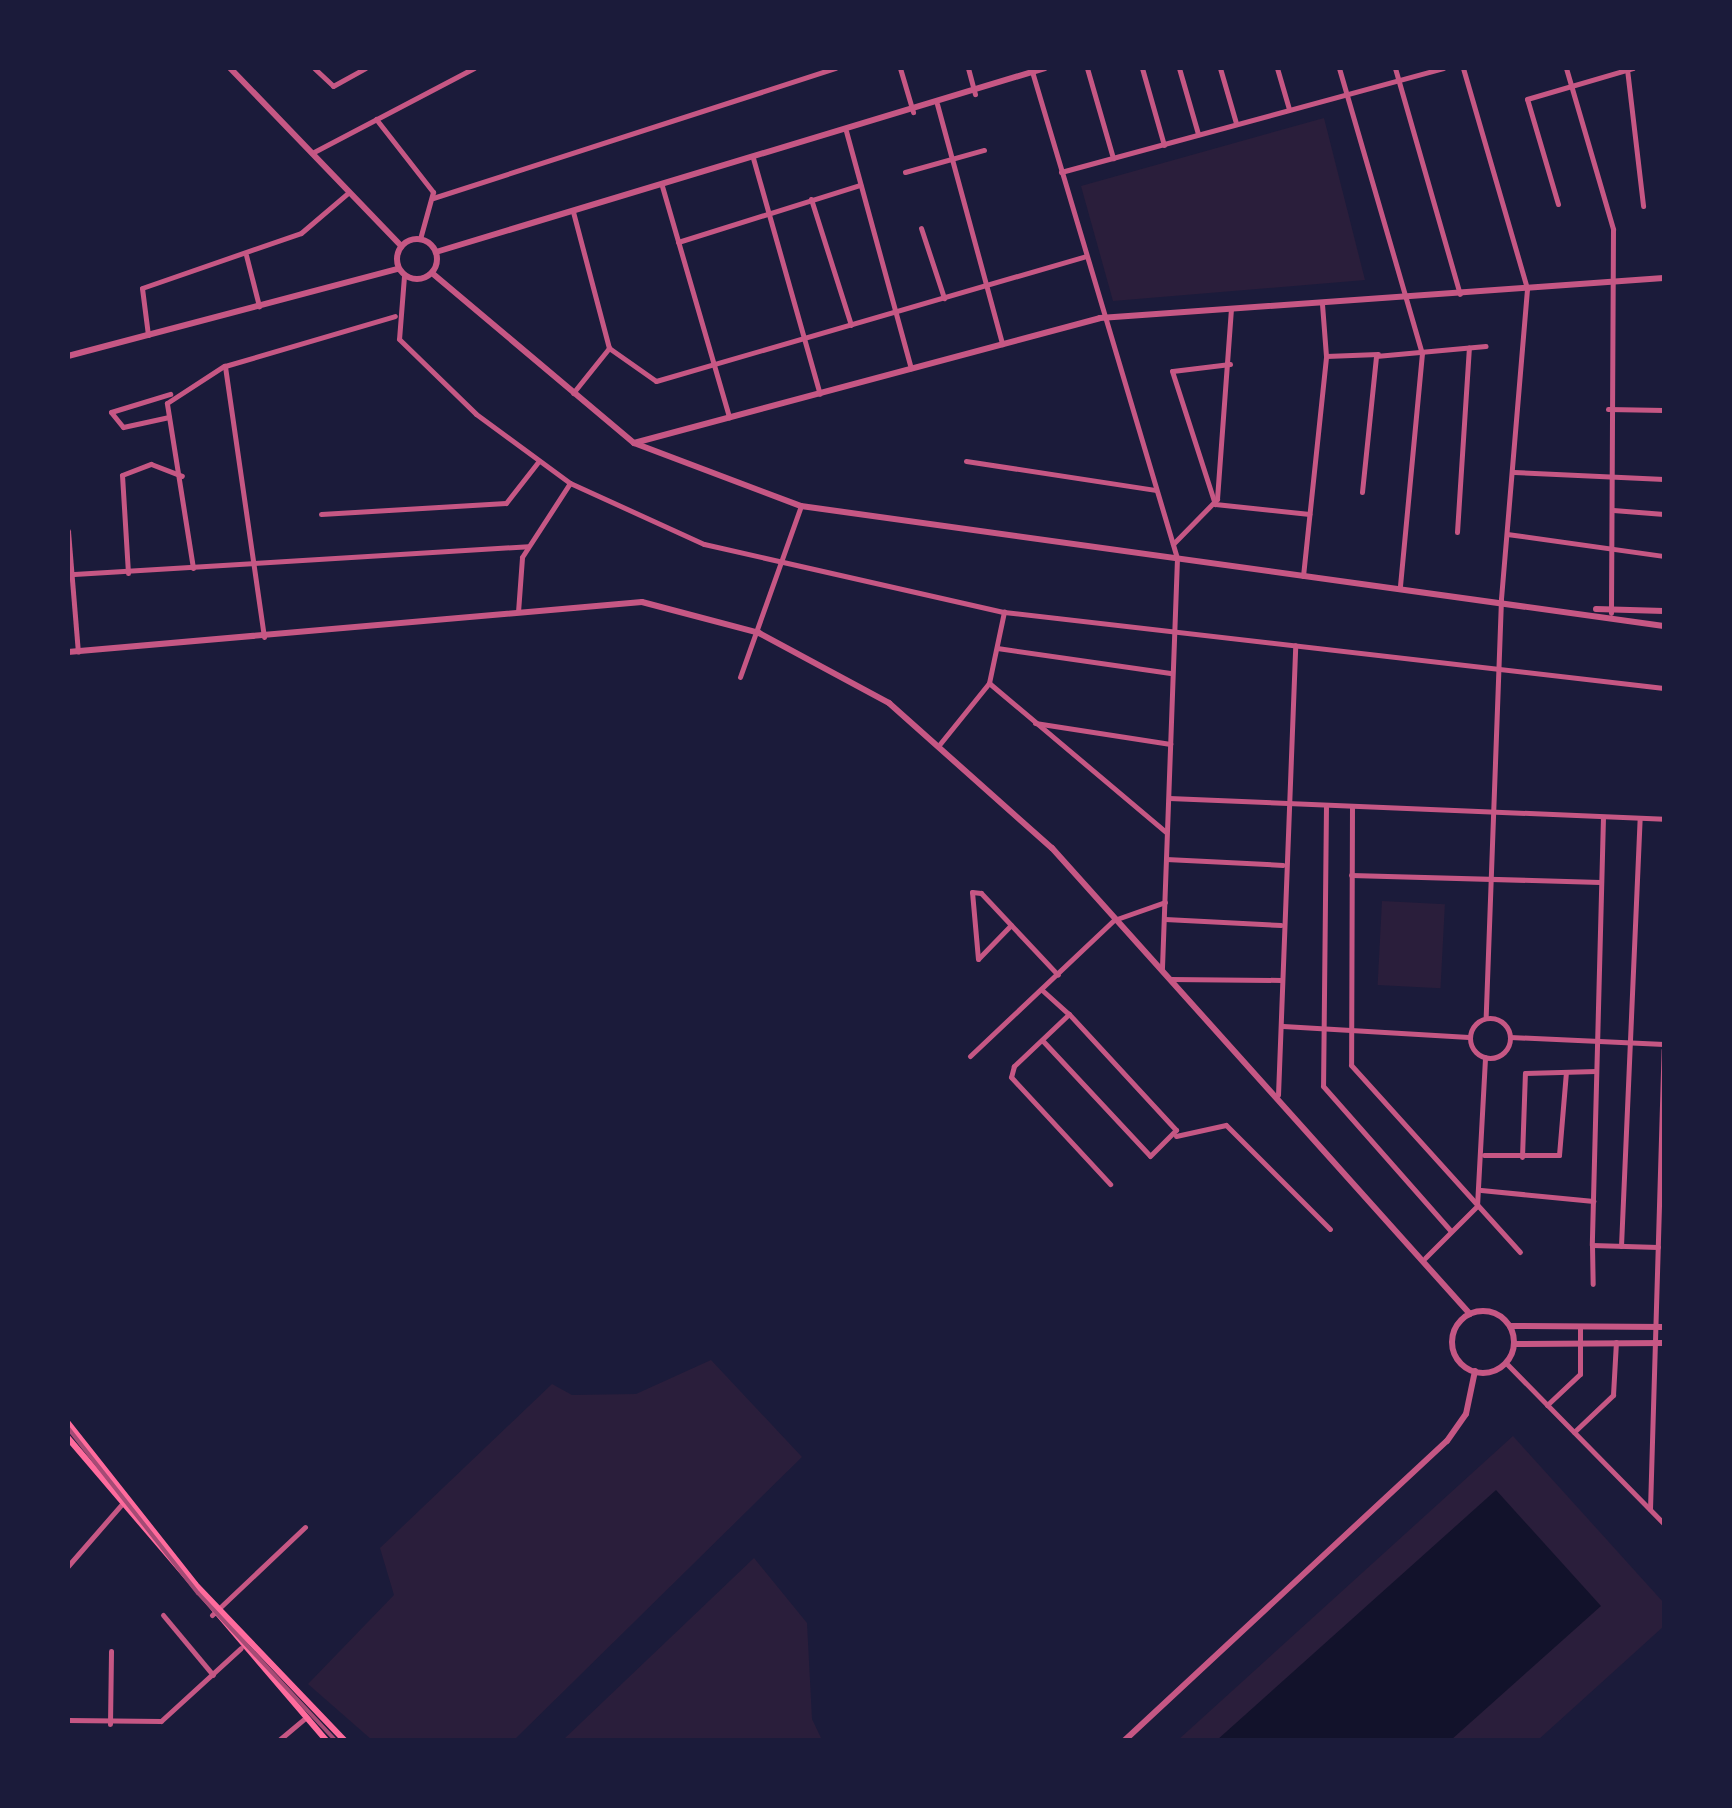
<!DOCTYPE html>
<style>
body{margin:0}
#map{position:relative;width:1732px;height:1808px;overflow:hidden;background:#1b1b3a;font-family:Mulish,sans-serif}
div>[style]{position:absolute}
.green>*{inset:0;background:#2a1e3b;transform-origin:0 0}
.water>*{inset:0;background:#12122b}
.minor>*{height:5px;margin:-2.5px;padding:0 2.5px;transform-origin:2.5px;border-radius:2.5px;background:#c65784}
.minor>.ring{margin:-2.5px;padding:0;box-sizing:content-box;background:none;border:5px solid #c65784;border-radius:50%}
.tertiary>*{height:6px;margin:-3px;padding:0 3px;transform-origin:3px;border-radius:3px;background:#c65784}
.tertiary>.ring{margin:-3px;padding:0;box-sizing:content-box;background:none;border:6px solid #c65784;border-radius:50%}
.secondary>*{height:6px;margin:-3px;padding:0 3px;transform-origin:3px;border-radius:3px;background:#ff6b9d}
.rail>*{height:4px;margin:-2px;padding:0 2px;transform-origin:2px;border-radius:2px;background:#a44b75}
span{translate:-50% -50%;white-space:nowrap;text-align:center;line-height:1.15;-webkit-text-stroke:8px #1b1b3a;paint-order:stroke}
.frame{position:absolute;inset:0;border:70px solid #1b1b3a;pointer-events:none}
</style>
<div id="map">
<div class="green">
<i style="clip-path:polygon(1324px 118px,1365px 280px,1113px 301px,1081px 186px)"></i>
<i style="left:1382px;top:901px;width:63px;height:84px;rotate:3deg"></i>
<i style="clip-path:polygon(711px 1360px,802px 1457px,514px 1740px,372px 1740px,308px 1684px,394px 1595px,380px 1548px,552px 1384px,572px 1395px,636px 1394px)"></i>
<i style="clip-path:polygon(1513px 1436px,1664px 1603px,1664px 1626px,1538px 1740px,1178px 1740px)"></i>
<i style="clip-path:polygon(754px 1558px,807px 1623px,812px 1719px,822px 1740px,563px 1740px)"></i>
</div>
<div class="water">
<i style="clip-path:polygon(1496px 1490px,1601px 1606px,1451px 1740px,1217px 1740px)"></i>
</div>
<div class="minor">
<i style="left:314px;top:68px;width:26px;rotate:43deg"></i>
<i style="left:333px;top:86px;width:37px;rotate:-29deg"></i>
<i style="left:900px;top:68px;width:46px;rotate:73.5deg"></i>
<i style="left:968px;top:68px;width:27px;rotate:75deg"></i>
<i style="left:1031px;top:68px;width:511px;rotate:73.41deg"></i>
<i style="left:1177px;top:558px;width:412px;rotate:92.1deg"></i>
<i style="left:1087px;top:68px;width:94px;rotate:73.9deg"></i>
<i style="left:1142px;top:68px;width:80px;rotate:74.1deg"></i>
<i style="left:1179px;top:68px;width:69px;rotate:73.9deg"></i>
<i style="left:1220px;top:68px;width:57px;rotate:73.8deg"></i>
<i style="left:1277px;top:68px;width:43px;rotate:73.7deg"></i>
<i style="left:1339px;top:68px;width:297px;rotate:73.8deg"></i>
<i style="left:1422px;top:353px;width:235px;rotate:95.4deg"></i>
<i style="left:1395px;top:68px;width:235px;rotate:74deg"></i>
<i style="left:1463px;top:68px;width:230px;rotate:73.8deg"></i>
<i style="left:1527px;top:289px;width:311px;rotate:94.8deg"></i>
<i style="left:1501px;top:599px;width:418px;rotate:92.1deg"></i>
<i style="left:1566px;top:68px;width:168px;rotate:73.7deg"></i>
<i style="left:1613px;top:229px;width:384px;rotate:90.3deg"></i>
<i style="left:1627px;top:69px;width:138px;rotate:83.3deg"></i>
<i style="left:937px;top:104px;width:249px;rotate:74.8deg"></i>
<i style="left:376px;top:119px;width:93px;rotate:52deg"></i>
<i style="left:433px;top:192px;width:49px;rotate:105.5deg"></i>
<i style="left:846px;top:131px;width:246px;rotate:74.7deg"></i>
<i style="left:312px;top:153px;width:183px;rotate:-27.7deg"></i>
<i style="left:753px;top:158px;width:245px;rotate:74.2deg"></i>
<i style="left:905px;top:172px;width:82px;rotate:-15.6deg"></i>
<i style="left:1061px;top:172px;width:396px;rotate:-15.2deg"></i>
<i style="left:662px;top:186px;width:241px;rotate:73.8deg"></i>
<i style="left:433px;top:198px;width:423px;rotate:-17.9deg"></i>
<i style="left:811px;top:199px;width:132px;rotate:72.4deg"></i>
<i style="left:1558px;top:204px;width:109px;rotate:-106.4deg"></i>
<i style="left:1527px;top:99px;width:110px;rotate:-16.3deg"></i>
<i style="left:921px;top:228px;width:74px;rotate:71.8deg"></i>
<i style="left:678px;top:242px;width:191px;rotate:-17.4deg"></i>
<i style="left:246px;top:255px;width:53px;rotate:75.7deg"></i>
<i style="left:404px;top:276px;width:63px;rotate:94.5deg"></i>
<i style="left:399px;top:339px;width:107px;rotate:44.2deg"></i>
<i style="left:476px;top:414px;width:117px;rotate:36.3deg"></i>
<i style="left:570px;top:483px;width:147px;rotate:24.5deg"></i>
<i style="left:704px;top:544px;width:308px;rotate:12.8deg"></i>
<i style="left:1004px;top:612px;width:664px;rotate:6.57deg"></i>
<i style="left:148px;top:335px;width:47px;rotate:-97.3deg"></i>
<i style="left:142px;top:288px;width:168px;rotate:-19.1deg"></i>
<i style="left:301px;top:233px;width:63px;rotate:-40.5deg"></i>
<i style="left:609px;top:348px;width:57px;rotate:35.1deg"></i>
<i style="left:656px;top:381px;width:446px;rotate:-16.2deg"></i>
<i style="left:1326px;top:356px;width:52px;rotate:-2.2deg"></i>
<i style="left:1230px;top:364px;width:58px;rotate:173.1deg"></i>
<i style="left:1172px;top:371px;width:140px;rotate:72.1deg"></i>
<i style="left:1215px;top:504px;width:95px;rotate:6.1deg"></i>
<i style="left:573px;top:393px;width:58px;rotate:-51.3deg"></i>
<i style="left:609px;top:348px;width:141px;rotate:-104.8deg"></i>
<i style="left:1608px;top:409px;width:56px;rotate:1deg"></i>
<i style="left:169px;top:417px;width:47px;rotate:167.7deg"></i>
<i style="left:123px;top:427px;width:19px;rotate:-129deg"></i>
<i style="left:111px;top:412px;width:62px;rotate:-17deg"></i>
<i style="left:966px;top:461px;width:191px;rotate:8.7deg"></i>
<i style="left:1514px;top:472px;width:150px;rotate:2.7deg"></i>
<i style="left:1362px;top:492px;width:137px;rotate:-84.1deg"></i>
<i style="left:1376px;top:356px;width:110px;rotate:-5.2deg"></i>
<i style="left:1613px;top:510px;width:51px;rotate:4.5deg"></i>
<i style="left:321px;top:514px;width:185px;rotate:-3.4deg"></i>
<i style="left:506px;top:503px;width:52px;rotate:-52deg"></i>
<i style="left:68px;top:531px;width:121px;rotate:85.3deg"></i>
<i style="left:1457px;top:532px;width:185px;rotate:-86.3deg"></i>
<i style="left:1507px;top:534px;width:159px;rotate:8deg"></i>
<i style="left:1173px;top:544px;width:63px;rotate:-45.6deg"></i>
<i style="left:1217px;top:499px;width:190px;rotate:-85.8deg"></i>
<i style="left:193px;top:568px;width:167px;rotate:-99deg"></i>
<i style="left:167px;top:403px;width:68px;rotate:-33deg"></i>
<i style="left:128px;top:573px;width:98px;rotate:-93.5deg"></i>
<i style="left:122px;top:475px;width:31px;rotate:-21deg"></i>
<i style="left:151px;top:464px;width:33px;rotate:21deg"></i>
<i style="left:74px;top:574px;width:455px;rotate:-3.5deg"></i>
<i style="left:1303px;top:576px;width:221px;rotate:-84deg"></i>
<i style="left:1326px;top:356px;width:52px;rotate:-94.4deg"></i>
<i style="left:518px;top:612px;width:55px;rotate:-85.8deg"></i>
<i style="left:522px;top:557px;width:88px;rotate:-57deg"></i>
<i style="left:264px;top:637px;width:274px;rotate:-98.2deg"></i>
<i style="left:225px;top:366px;width:177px;rotate:-16.4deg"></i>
<i style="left:997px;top:648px;width:175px;rotate:8.2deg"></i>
<i style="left:740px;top:677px;width:182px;rotate:-70.4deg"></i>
<i style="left:989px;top:683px;width:231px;rotate:40.1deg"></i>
<i style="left:1035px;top:723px;width:137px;rotate:8.8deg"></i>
<i style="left:939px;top:745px;width:80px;rotate:-51.1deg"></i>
<i style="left:989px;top:683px;width:73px;rotate:-78.1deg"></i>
<i style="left:1169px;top:798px;width:495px;rotate:2.4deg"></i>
<i style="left:1326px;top:805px;width:281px;rotate:90.6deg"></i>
<i style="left:1323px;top:1086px;width:193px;rotate:48.6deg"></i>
<i style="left:1352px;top:807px;width:258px;rotate:90.2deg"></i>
<i style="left:1351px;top:1065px;width:252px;rotate:47.9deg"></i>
<i style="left:1603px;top:817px;width:428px;rotate:91.5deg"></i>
<i style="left:1592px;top:1245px;width:66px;rotate:1.7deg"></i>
<i style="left:1166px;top:859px;width:117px;rotate:2.9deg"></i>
<i style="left:1351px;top:875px;width:249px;rotate:1.6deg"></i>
<i style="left:1165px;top:919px;width:116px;rotate:3deg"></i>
<i style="left:1011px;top:925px;width:47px;rotate:134.1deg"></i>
<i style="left:978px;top:959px;width:67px;rotate:-95.1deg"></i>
<i style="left:972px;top:892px;width:9px;rotate:6deg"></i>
<i style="left:981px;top:893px;width:112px;rotate:46.8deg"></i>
<i style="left:1170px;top:979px;width:111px;rotate:0.5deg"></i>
<i style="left:1042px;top:990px;width:36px;rotate:42deg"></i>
<i class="ring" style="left:1470px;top:1018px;width:35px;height:35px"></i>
<i style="left:1283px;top:1026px;width:186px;rotate:3.4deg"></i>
<i style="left:1510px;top:1037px;width:154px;rotate:2.6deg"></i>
<i style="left:1042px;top:1040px;width:158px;rotate:47deg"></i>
<i style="left:1150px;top:1156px;width:37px;rotate:-45deg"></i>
<i style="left:1176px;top:1130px;width:158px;rotate:-132.7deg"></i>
<i style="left:1069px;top:1014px;width:76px;rotate:136.6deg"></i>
<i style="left:1014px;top:1066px;width:11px;rotate:105deg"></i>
<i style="left:1011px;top:1077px;width:146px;rotate:47.2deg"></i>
<i style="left:970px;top:1056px;width:198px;rotate:-43.4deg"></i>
<i style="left:1114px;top:920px;width:54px;rotate:-19.4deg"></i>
<i style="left:1278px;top:1095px;width:450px;rotate:-87.8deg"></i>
<i style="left:1176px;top:1136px;width:51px;rotate:-12.4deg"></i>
<i style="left:1226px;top:1125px;width:147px;rotate:45deg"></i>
<i style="left:1484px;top:1155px;width:75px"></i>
<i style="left:1559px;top:1155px;width:83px;rotate:-85.2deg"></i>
<i style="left:1522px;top:1157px;width:84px;rotate:-88deg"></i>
<i style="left:1525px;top:1073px;width:71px;rotate:-1.6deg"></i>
<i style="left:1481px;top:1190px;width:113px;rotate:5.6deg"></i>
<i style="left:1592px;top:1245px;width:39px;rotate:89deg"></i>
<i style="left:1621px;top:1246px;width:427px;rotate:-87.5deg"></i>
<i style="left:1425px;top:1258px;width:74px;rotate:-45deg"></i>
<i style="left:1477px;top:1206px;width:149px;rotate:-86.9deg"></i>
<i style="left:1506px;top:1363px;width:226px;rotate:45.5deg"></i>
<i style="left:1547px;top:1405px;width:45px;rotate:-43.2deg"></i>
<i style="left:1580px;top:1374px;width:47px;rotate:-90deg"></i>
<i style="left:1574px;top:1432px;width:54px;rotate:-43.5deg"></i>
<i style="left:1613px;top:1395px;width:53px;rotate:-86.8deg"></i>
<i style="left:1650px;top:1509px;width:460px;rotate:-88.3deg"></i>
<i style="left:68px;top:1566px;width:81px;rotate:-49deg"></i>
<i style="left:163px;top:1615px;width:78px;rotate:50.2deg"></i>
<i style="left:212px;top:1615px;width:128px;rotate:-43.4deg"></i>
<i style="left:68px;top:1720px;width:93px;rotate:0.6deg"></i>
<i style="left:161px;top:1721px;width:108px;rotate:-42.4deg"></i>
<i style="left:110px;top:1724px;width:73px;rotate:-89.2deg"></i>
<i style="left:279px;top:1740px;width:34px;rotate:-40deg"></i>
</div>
<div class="tertiary">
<i style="left:230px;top:68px;width:247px;rotate:46.1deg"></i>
<i class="ring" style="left:397px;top:239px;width:34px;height:34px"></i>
<i style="left:436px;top:252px;width:636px;rotate:-16.81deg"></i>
<i style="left:432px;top:273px;width:264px;rotate:40.1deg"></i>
<i style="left:634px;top:443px;width:178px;rotate:20.7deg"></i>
<i style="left:801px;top:506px;width:871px;rotate:7.92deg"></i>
<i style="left:68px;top:356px;width:341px;rotate:-14.8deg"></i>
<i style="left:634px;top:443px;width:482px;rotate:-15deg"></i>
<i style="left:1100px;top:318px;width:565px;rotate:-4.06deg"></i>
<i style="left:1596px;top:609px;width:68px;rotate:1.7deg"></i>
<i style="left:68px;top:652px;width:576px;rotate:-4.98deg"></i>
<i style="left:642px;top:602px;width:121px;rotate:14.8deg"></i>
<i style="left:759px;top:633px;width:148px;rotate:28.3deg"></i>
<i style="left:889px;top:703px;width:218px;rotate:41.7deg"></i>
<i style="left:1052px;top:848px;width:626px;rotate:48.11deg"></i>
<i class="ring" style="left:1452px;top:1311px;width:56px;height:56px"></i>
<i style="left:1510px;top:1326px;width:154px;rotate:0.4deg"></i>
<i style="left:1514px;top:1344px;width:150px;rotate:-0.4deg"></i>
<i style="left:1125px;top:1740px;width:439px;rotate:-42.9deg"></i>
<i style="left:1447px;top:1441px;width:33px;rotate:-55deg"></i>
<i style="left:1466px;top:1414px;width:44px;rotate:-78.2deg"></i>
</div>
<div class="secondary">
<i style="left:68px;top:1423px;width:205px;rotate:51.7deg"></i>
<i style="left:195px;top:1584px;width:216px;rotate:46.3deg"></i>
<i style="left:68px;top:1438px;width:397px;rotate:49.5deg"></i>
</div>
<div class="rail">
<i style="left:68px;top:1428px;width:210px;rotate:51.8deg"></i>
<i style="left:198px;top:1593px;width:201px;rotate:47deg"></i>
</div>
<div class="frame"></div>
</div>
